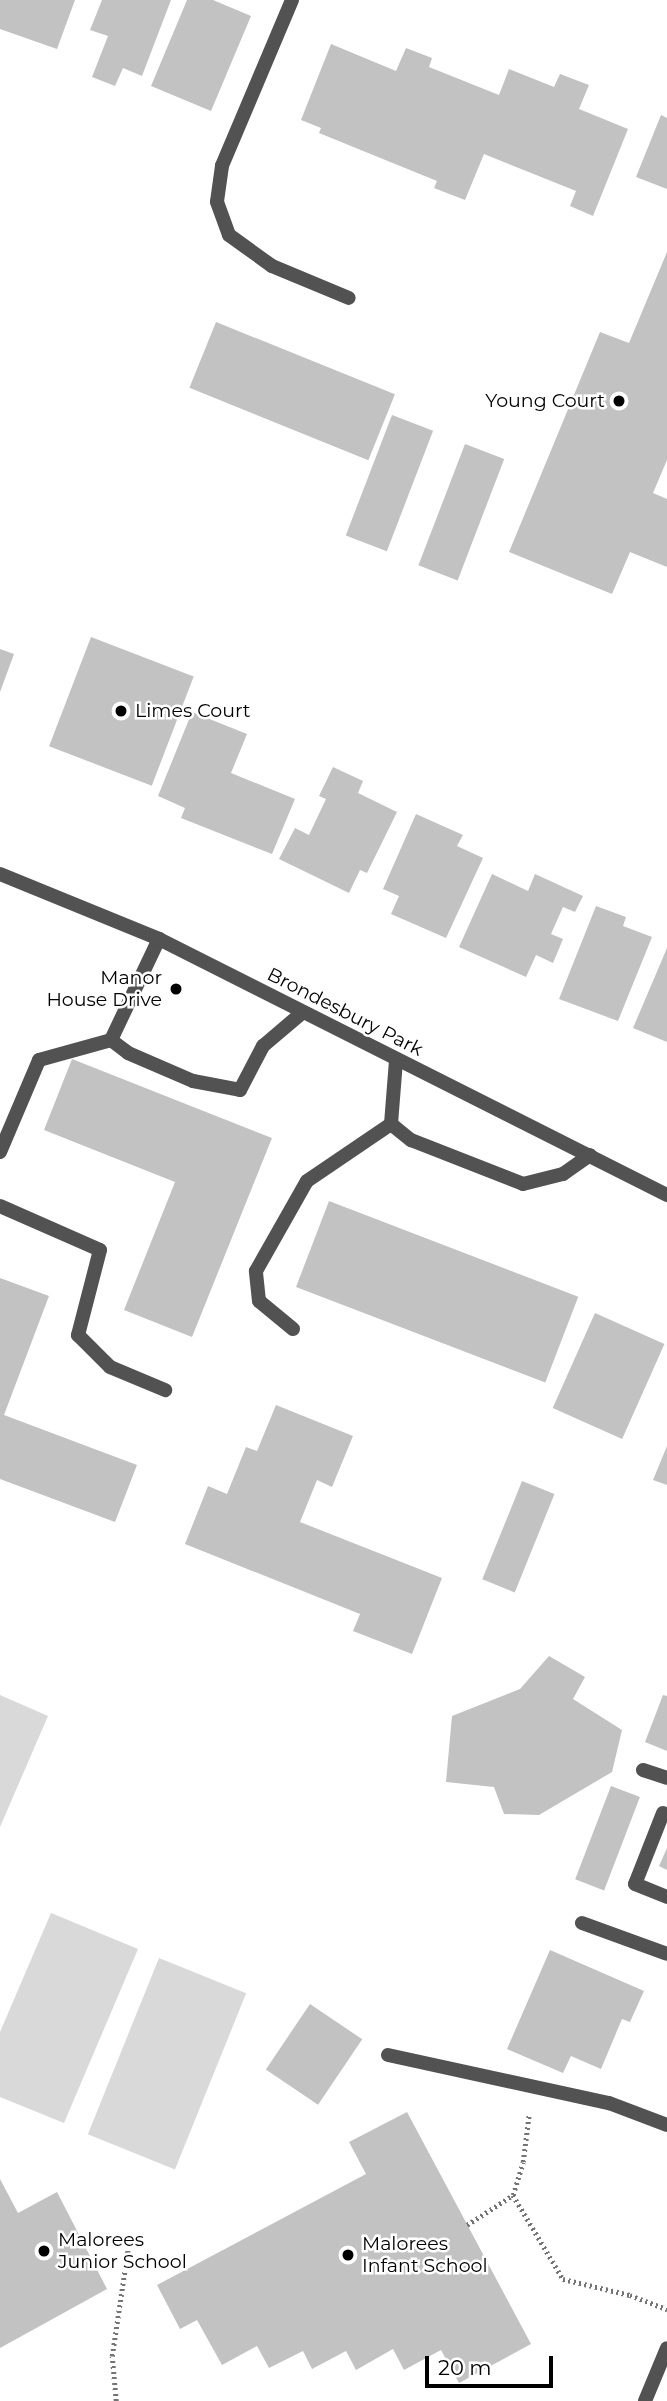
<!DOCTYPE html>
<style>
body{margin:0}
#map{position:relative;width:667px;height:2401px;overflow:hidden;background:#fff;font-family:Montserrat,sans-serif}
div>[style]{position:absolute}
.green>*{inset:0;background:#d9d9d9;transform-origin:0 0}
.building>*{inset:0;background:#c2c2c2;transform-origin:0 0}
.path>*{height:4.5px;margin-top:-2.25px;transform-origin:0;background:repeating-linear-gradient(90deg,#747474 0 2px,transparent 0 5.5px)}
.service>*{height:14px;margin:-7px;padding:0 7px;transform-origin:7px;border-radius:7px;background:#525252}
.minor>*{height:14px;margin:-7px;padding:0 7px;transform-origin:7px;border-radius:7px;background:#525252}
.dots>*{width:19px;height:19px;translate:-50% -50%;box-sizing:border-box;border:4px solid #fff;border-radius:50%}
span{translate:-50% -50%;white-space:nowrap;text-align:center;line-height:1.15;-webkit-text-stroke:5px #fff;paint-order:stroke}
.poi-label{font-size:19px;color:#000}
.right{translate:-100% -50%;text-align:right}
.left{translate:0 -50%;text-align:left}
.street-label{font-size:19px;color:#000}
.scale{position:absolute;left:425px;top:2356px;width:128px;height:32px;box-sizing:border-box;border:4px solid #000;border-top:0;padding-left:9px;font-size:21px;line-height:24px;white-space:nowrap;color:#000;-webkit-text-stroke:5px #fff;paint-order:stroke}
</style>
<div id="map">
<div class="green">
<i style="clip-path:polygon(0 1695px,48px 1716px,0 1827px)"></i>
<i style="clip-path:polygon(51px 1913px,138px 1949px,64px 2123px,0 2097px,0 2032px)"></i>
<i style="left:159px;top:1958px;width:94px;height:190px;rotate:22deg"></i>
</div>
<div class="building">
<i style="clip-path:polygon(0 0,75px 0,57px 49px,0 29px)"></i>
<i style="clip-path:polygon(102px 0,171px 0,142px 76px,123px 68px,115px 86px,92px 77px,108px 36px,90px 30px)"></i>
<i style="clip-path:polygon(187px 0,213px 0,251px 16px,211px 111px,151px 86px)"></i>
<i style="clip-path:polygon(331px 44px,396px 71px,406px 48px,432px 58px,429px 67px,499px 95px,509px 69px,554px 87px,560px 74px,589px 85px,579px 109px,628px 129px,593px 216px,570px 206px,576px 191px,484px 154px,465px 200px,434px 188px,437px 181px,319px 133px,321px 128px,301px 120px)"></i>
<i style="clip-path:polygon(661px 115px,667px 118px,667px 189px,636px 177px)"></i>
<i style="clip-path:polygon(667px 252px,667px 460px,653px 493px,667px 499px,667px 567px,630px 552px,612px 594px,509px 552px,600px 332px,629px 343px)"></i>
<i style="left:216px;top:322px;width:193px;height:71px;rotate:22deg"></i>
<i style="left:392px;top:415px;width:44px;height:129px;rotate:21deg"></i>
<i style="left:465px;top:444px;width:42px;height:130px;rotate:21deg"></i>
<i style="left:91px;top:637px;width:110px;height:117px;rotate:21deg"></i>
<i style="clip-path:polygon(0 649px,14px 654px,0 692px)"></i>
<i style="clip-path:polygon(192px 712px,247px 734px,231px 773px,295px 799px,272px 854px,181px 818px,185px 808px,158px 796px)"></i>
<i style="clip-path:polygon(333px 767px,363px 781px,358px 793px,397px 812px,367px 873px,360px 870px,349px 893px,279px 859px,295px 828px,309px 835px,326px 799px,319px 796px)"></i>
<i style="clip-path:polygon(416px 814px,463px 835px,457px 846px,483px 858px,446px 938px,391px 914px,399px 896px,383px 889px)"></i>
<i style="clip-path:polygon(492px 874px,528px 891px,535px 874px,583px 896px,575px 912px,563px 907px,551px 934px,563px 939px,553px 963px,536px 955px,526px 977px,459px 947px)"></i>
<i style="clip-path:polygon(596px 906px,626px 917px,623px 926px,652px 937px,618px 1021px,559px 999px)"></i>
<i style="clip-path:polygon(667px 948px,667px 1042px,633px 1028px)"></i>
<i style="clip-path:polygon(72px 1059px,272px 1138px,192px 1337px,124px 1310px,175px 1182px,44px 1130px)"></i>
<i style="left:329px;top:1201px;width:267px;height:92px;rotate:21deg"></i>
<i style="clip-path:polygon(0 1278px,49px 1296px,4px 1415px,137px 1465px,115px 1522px,0 1479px)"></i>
<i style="left:595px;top:1313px;width:76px;height:104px;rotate:24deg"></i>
<i style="clip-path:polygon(276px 1405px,353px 1436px,332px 1487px,317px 1480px,300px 1522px,442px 1578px,412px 1654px,353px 1631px,360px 1614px,185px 1544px,208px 1486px,227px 1494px,246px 1447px,257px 1451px)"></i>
<i style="clip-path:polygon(667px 1446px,667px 1485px,653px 1480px)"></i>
<i style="left:522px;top:1481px;width:35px;height:106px;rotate:22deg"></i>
<i style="clip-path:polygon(549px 1656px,585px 1677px,573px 1699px,622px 1730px,612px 1772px,539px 1815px,504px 1814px,494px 1787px,446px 1782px,452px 1716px,520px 1689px)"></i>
<i style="clip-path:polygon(663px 1695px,667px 1696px,667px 1751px,645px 1742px)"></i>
<i style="left:611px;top:1786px;width:31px;height:100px;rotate:21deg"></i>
<i style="clip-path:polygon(667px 1848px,667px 1870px,659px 1866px)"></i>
<i style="clip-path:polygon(550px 1950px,644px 1991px,630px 2022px,622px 2019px,601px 2069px,571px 2056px,563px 2073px,507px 2049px)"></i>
<i style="left:310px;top:2004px;width:63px;height:79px;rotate:34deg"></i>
<i style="clip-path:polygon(407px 2112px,531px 2344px,459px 2383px,441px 2350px,404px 2370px,393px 2349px,356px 2370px,346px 2351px,312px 2369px,303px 2351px,269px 2368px,257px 2346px,222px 2365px,197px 2320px,180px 2329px,157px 2285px,366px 2174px,349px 2142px)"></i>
<i style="clip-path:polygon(0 2179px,18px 2213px,57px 2192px,107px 2289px,0 2348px)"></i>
</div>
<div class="path">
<i style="left:513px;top:2195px;width:98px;rotate:59.2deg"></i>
<i style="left:563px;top:2279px;width:69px;rotate:13.4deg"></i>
<i style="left:630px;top:2295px;width:40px;rotate:21deg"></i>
<i style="left:467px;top:2225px;width:55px;rotate:-33.1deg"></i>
<i style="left:513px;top:2195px;width:34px;rotate:-73deg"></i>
<i style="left:523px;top:2162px;width:48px;rotate:-82.9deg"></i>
<i style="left:116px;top:2401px;width:45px;rotate:-95.1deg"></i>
<i style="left:112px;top:2356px;width:108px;rotate:-81.5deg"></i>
</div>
<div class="service">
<i style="left:111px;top:1040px;width:21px;rotate:37deg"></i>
<i style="left:128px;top:1053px;width:71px;rotate:23.3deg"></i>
<i style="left:193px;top:1081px;width:48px;rotate:10.8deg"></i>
<i style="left:240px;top:1090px;width:50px;rotate:-62.4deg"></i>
<i style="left:263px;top:1046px;width:52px;rotate:-40.4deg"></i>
<i style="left:391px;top:1124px;width:64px;rotate:-85.5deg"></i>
<i style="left:0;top:1152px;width:100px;rotate:-67deg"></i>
<i style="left:39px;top:1060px;width:75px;rotate:-15.5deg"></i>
<i style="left:111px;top:1040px;width:112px;rotate:-64.6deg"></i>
<i style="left:0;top:1206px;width:109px;rotate:23.7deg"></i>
<i style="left:100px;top:1250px;width:88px;rotate:104.5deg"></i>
<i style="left:78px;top:1335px;width:45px;rotate:45deg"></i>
<i style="left:110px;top:1367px;width:60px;rotate:22.7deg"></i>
<i style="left:293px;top:1329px;width:44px;rotate:-140.5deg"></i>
<i style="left:259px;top:1301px;width:30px;rotate:-96deg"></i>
<i style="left:256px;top:1271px;width:103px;rotate:-60.5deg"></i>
<i style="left:307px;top:1181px;width:102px;rotate:-34.2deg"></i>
<i style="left:391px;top:1124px;width:26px;rotate:39deg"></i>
<i style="left:411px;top:1140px;width:120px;rotate:21.4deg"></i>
<i style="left:523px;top:1184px;width:41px;rotate:-14deg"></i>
<i style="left:563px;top:1174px;width:33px;rotate:-35deg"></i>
<i style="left:643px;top:1770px;width:25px;rotate:18deg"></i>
<i style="left:663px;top:1813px;width:76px;rotate:111.5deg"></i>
<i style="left:635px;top:1884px;width:35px;rotate:22deg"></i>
<i style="left:582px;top:1923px;width:90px;rotate:20deg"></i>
<i style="left:388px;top:2055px;width:226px;rotate:12.3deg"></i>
<i style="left:609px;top:2103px;width:62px;rotate:20.8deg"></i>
</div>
<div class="minor">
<i style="left:292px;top:0;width:180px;rotate:112.9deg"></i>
<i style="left:222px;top:166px;width:36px;rotate:98deg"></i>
<i style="left:217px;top:202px;width:35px;rotate:70deg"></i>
<i style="left:229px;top:235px;width:53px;rotate:35.8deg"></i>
<i style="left:272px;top:266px;width:83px;rotate:22.6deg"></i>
<i style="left:0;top:874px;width:172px;rotate:22.2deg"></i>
<i style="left:159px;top:939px;width:569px;rotate:26.75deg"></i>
<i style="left:645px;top:2401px;width:57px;rotate:-67.5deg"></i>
</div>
<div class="dots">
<i style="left:619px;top:401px;background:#000"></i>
<i style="left:121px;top:711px;background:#000"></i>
<i style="left:176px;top:989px;background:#000"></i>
<i style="left:44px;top:2251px;background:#000"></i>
<i style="left:348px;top:2255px;background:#000"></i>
</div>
<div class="poi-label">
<span class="right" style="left:605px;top:401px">Young Court</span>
<span class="left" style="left:135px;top:711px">Limes Court</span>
<span class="right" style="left:162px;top:989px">Manor<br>House Drive</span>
<span class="left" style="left:58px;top:2251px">Malorees<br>Junior School</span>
<span class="left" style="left:362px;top:2255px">Malorees<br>Infant School</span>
</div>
<div class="street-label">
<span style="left:345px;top:1012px;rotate:27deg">Brondesbury Park</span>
</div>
<div class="scale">20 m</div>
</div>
